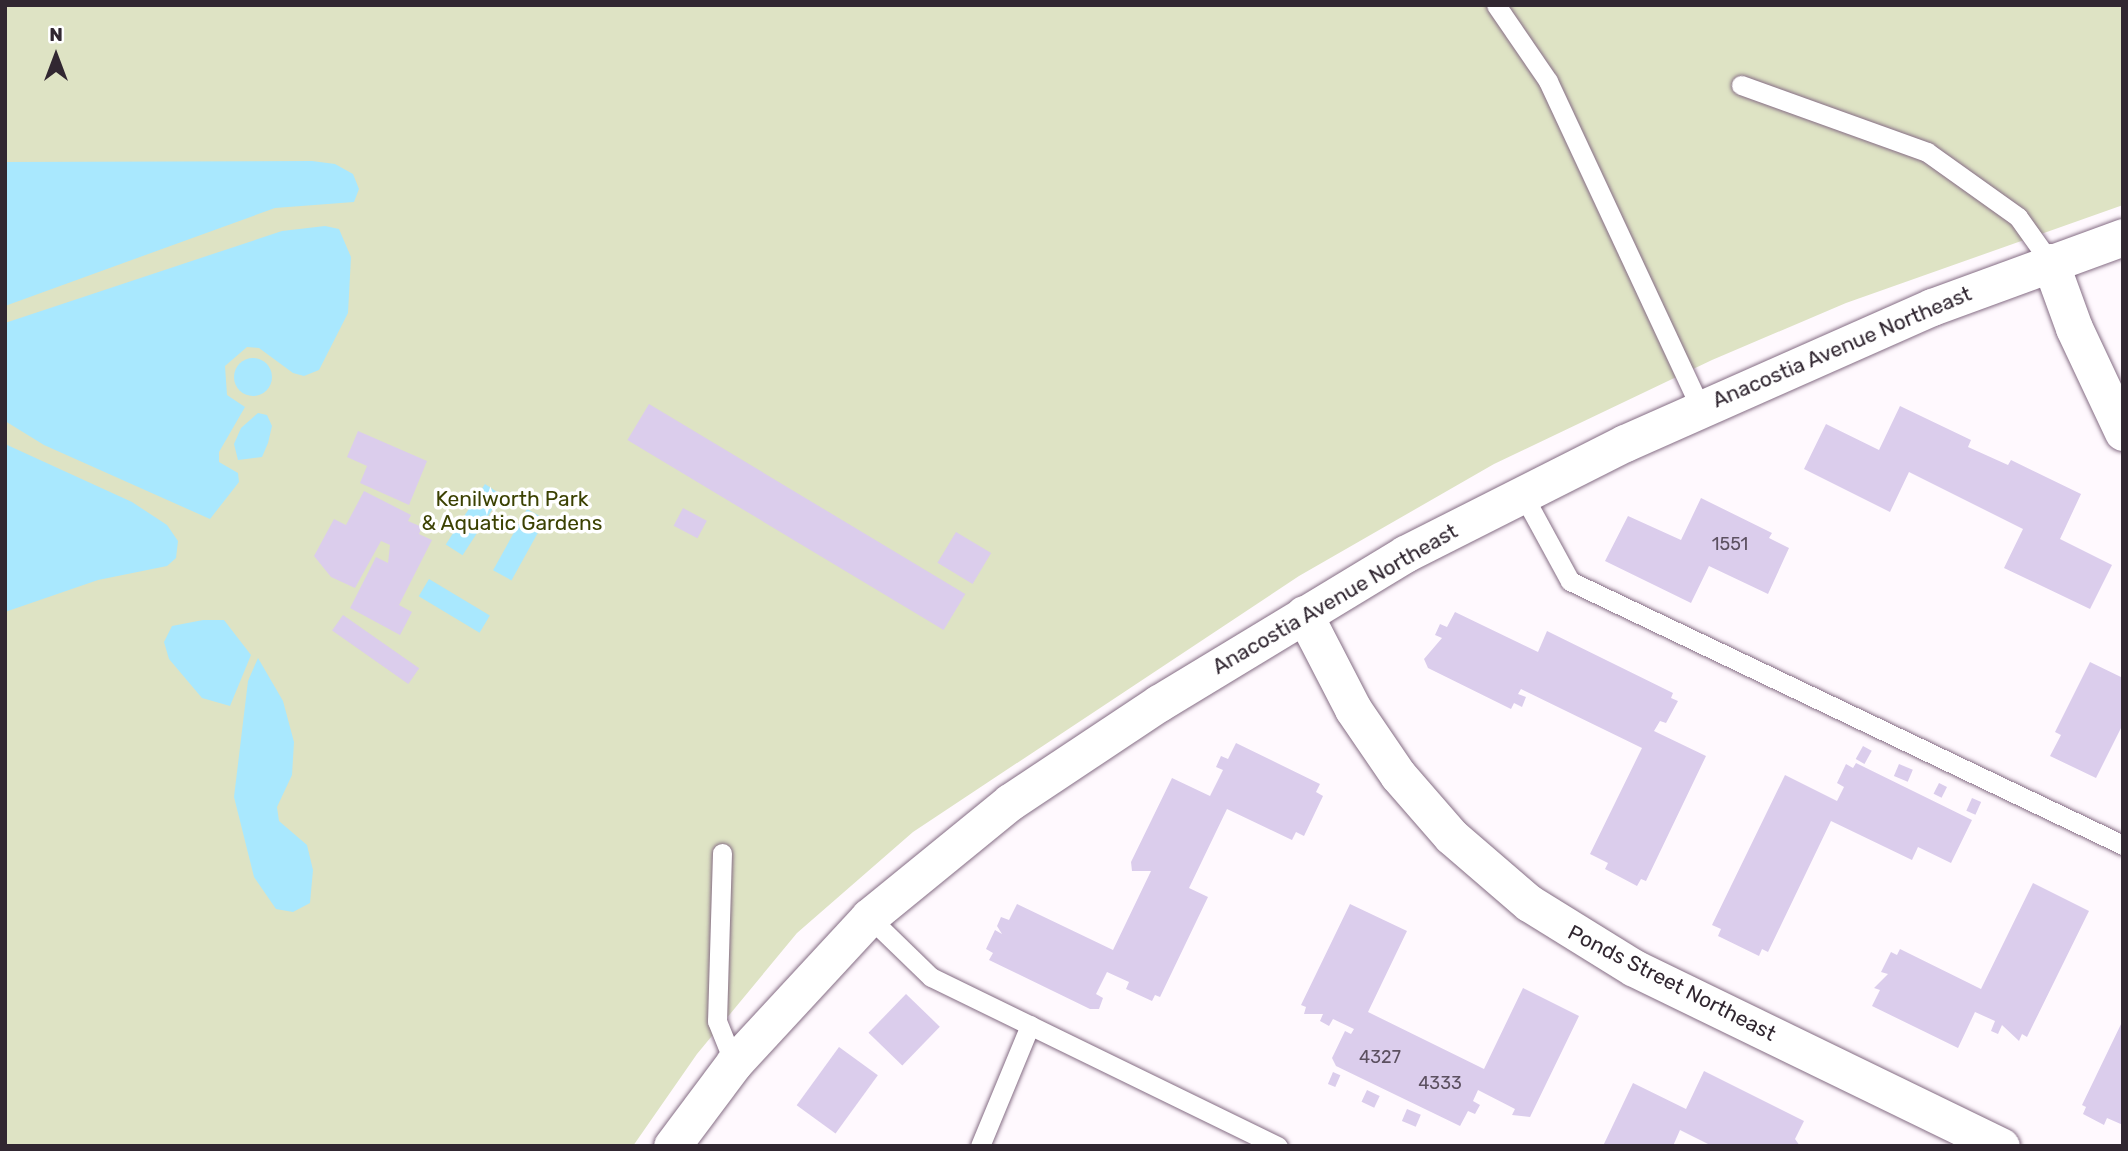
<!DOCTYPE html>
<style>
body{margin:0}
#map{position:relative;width:2128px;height:1151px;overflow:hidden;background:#fff9fe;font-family:Rubik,sans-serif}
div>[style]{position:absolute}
.green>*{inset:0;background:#dee3c4}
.water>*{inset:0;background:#a9e8fe;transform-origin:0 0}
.round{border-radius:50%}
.building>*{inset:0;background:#dbcdec;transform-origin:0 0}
.roads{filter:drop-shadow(0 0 2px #856d84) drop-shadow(0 0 2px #856d84)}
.lane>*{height:19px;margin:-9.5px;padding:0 9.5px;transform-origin:9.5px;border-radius:9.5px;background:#fff}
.street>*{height:37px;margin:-18.5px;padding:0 18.5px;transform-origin:18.5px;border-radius:18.5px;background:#fff}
span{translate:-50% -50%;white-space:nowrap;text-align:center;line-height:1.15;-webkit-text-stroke:7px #fff;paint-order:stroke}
.number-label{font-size:18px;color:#5c5060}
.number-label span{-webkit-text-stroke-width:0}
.street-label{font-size:21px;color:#312731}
.park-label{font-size:21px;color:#3b4102}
.frame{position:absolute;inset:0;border:7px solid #312731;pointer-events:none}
.north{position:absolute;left:21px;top:21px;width:70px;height:70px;-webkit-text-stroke:5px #fff;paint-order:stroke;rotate:0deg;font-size:19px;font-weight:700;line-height:28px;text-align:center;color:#312731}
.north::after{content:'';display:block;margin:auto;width:24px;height:32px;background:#312731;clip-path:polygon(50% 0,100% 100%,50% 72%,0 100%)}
</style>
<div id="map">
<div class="green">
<i style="clip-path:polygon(5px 5px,2123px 5px,2123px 205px,1846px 303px,1712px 360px,1494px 464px,1299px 576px,913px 832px,797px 933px,697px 1054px,633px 1146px,5px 1146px)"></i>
</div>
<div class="water">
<i style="clip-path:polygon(312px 161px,335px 164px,353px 174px,359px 189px,354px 202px,275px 208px,5px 306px,5px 162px)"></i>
<i style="clip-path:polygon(325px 226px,339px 229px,351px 257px,348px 313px,319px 370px,304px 376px,293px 373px,259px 348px,247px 347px,225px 366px,227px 395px,245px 407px,219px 452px,219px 462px,238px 473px,239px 482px,210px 519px,44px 445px,5px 421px,5px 323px,282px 231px)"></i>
<i class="round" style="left:234px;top:358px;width:38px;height:38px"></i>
<i style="clip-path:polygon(258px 413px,267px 415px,272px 426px,268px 443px,262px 457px,238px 460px,234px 444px,241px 428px)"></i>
<i style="clip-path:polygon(5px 444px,132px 502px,167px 525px,178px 541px,176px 558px,167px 566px,98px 580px,5px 612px)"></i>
<i style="left:485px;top:484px;width:20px;height:72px;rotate:33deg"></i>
<i style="left:527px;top:509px;width:21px;height:70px;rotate:29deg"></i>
<i style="left:429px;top:579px;width:71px;height:20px;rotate:31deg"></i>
<i style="clip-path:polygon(203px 620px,224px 620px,251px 655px,230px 706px,202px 698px,169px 659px,164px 642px,172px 626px)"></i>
<i style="clip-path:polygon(258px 658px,283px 701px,294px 742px,292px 775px,277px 807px,279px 821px,307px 845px,313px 870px,310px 903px,293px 912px,276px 909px,254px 877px,234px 797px,248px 681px)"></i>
</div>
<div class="building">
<i style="left:649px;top:404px;width:369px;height:42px;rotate:31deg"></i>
<i style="clip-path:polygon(1900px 406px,1971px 440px,1968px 447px,2008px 465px,2011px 460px,2081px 494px,2060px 539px,2112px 565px,2090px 609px,2004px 568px,2023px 529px,1909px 472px,1890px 512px,1804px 469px,1826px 424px,1879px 450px)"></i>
<i style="clip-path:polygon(358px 431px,427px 461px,409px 505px,360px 483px,367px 466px,347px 457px)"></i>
<i style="clip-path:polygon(364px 491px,411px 515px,408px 521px,422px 527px,419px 534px,432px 540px,399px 605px,412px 612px,400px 635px,350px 608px,376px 557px,388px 563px,390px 545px,381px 541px,355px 588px,331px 577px,314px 556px,334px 519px,346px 525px)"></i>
<i style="clip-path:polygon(1701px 498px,1772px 533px,1769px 538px,1789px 548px,1768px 594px,1709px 566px,1691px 603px,1605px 561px,1628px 516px,1681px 540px)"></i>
<i style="left:683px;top:508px;width:27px;height:20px;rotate:28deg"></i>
<i style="left:956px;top:532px;width:41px;height:36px;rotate:31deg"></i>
<i style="clip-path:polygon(1455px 612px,1538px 652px,1547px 631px,1673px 693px,1671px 698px,1678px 701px,1666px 723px,1660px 721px,1654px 731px,1706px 756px,1646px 881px,1641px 879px,1637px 886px,1605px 869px,1608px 863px,1590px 854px,1642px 748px,1521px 689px,1518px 694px,1526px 697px,1522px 707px,1514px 703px,1511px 709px,1428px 668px,1424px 659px,1442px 638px,1435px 635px,1440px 624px,1447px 627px)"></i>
<i style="left:343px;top:615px;width:93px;height:19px;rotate:35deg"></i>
<i style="clip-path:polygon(2090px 662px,2123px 678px,2123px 724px,2096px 778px,2050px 756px,2061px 735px,2055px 732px)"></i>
<i style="clip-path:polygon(1236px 743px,1320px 784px,1316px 792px,1323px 796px,1304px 836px,1296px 832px,1292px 840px,1227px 809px,1189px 888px,1208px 897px,1160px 997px,1155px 995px,1152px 1001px,1126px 989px,1129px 982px,1107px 972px,1096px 994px,1103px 998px,1099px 1009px,1090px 1009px,989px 960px,993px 953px,986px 949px,995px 930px,1002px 934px,997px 926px,1001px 917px,1009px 920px,1017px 904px,1113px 950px,1151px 871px,1132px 871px,1131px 862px,1172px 778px,1210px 796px,1223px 770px,1216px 767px,1221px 756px,1228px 759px)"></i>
<i style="left:1863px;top:746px;width:10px;height:15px;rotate:29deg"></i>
<i style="clip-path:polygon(1856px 763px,1972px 820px,1951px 863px,1918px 847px,1912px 860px,1831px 821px,1768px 952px,1762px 949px,1759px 956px,1718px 936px,1721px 929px,1712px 925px,1785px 775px,1837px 801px,1844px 787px,1837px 783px,1846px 764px,1853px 768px)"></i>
<i style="left:1899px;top:764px;width:15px;height:13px;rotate:23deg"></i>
<i style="left:1939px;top:783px;width:9px;height:12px;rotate:27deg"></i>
<i style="left:1972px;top:798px;width:10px;height:14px;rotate:24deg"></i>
<i style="clip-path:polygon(2033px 883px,2089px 911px,2027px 1037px,2022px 1034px,2019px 1041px,2002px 1025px,1998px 1034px,1991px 1031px,1995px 1021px,1975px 1012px,1958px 1048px,1872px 1006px,1880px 990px,1874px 988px,1888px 974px,1881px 972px,1891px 952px,1897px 955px,1900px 949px,1981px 989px)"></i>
<i style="clip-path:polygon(1350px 904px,1407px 931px,1368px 1012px,1484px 1069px,1523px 988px,1579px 1016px,1530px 1117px,1512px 1115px,1515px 1109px,1478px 1090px,1473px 1101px,1480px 1105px,1475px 1114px,1468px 1111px,1460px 1126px,1336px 1066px,1332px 1058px,1345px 1031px,1351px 1034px,1354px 1029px,1333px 1019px,1329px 1026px,1320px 1021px,1323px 1014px,1304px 1014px,1306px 1007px,1301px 1005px)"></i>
<i style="left:906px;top:994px;width:47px;height:54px;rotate:44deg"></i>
<i style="clip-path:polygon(2123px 1020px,2123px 1125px,2107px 1118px,2104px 1125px,2083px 1114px,2086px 1107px,2082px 1105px)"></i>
<i style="left:839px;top:1047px;width:48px;height:72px;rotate:36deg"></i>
<i style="clip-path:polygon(1704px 1071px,1804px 1121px,1795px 1139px,1800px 1146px,1712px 1146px,1680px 1130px,1673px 1146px,1603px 1146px,1633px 1083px,1686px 1109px)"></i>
<i style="left:1333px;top:1072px;width:8px;height:13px;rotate:23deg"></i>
<i style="left:1367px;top:1090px;width:14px;height:13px;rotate:25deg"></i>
<i style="left:1407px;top:1109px;width:15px;height:13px;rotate:23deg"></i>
</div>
<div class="roads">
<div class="lane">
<i style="left:1496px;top:5px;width:92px;rotate:55.6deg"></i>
<i style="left:1548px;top:81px;width:360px;rotate:65deg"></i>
<i style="left:1741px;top:85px;width:198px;rotate:19.8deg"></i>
<i style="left:1927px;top:152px;width:112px;rotate:35.5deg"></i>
<i style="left:2018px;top:217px;width:55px;rotate:54.6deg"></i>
<i style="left:1522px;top:493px;width:100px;rotate:61.4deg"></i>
<i style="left:1570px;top:581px;width:613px;rotate:25.52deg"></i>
<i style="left:722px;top:853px;width:168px;rotate:91.7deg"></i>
<i style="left:717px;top:1021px;width:45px;rotate:68deg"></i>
<i style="left:869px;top:917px;width:86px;rotate:44.1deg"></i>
<i style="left:931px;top:977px;width:386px;rotate:26deg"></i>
<i style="left:980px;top:1146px;width:131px;rotate:-67.5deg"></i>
</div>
<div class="street">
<i style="left:2050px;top:262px;width:70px;rotate:70deg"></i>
<i style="left:2074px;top:328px;width:115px;rotate:64.8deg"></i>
<i style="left:1304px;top:614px;width:107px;rotate:62.7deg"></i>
<i style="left:1353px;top:709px;width:80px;rotate:55.7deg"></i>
<i style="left:1398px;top:775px;width:81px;rotate:49deg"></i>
<i style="left:1451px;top:836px;width:103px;rotate:40.7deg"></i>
<i style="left:1529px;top:903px;width:123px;rotate:31.8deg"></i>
<i style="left:1634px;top:968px;width:408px;rotate:25.9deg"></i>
<i style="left:672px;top:1146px;width:104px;rotate:-53.2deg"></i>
<i style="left:734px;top:1063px;width:199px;rotate:-47.2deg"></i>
<i style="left:869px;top:917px;width:182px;rotate:-39.2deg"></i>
<i style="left:1010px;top:802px;width:179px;rotate:-33.6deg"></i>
<i style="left:1159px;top:703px;width:288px;rotate:-31.2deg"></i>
<i style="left:1405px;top:554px;width:246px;rotate:-26.8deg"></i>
<i style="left:1625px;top:443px;width:336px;rotate:-23.9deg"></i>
<i style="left:1932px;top:307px;width:203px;rotate:-20.1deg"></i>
</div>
</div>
<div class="number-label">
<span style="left:1730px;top:544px">1551</span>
<span style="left:1380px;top:1057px">4327</span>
<span style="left:1440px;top:1083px">4333</span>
</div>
<div class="street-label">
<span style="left:1842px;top:347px;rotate:-23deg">Anacostia Avenue Northeast</span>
<span style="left:1335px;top:599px;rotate:-30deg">Anacostia Avenue Northeast</span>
<span style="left:1672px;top:983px;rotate:27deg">Ponds Street Northeast</span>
</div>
<div class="park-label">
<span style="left:512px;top:511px">Kenilworth Park<br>&amp; Aquatic Gardens</span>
</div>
<div class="frame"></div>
<div class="north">N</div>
</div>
